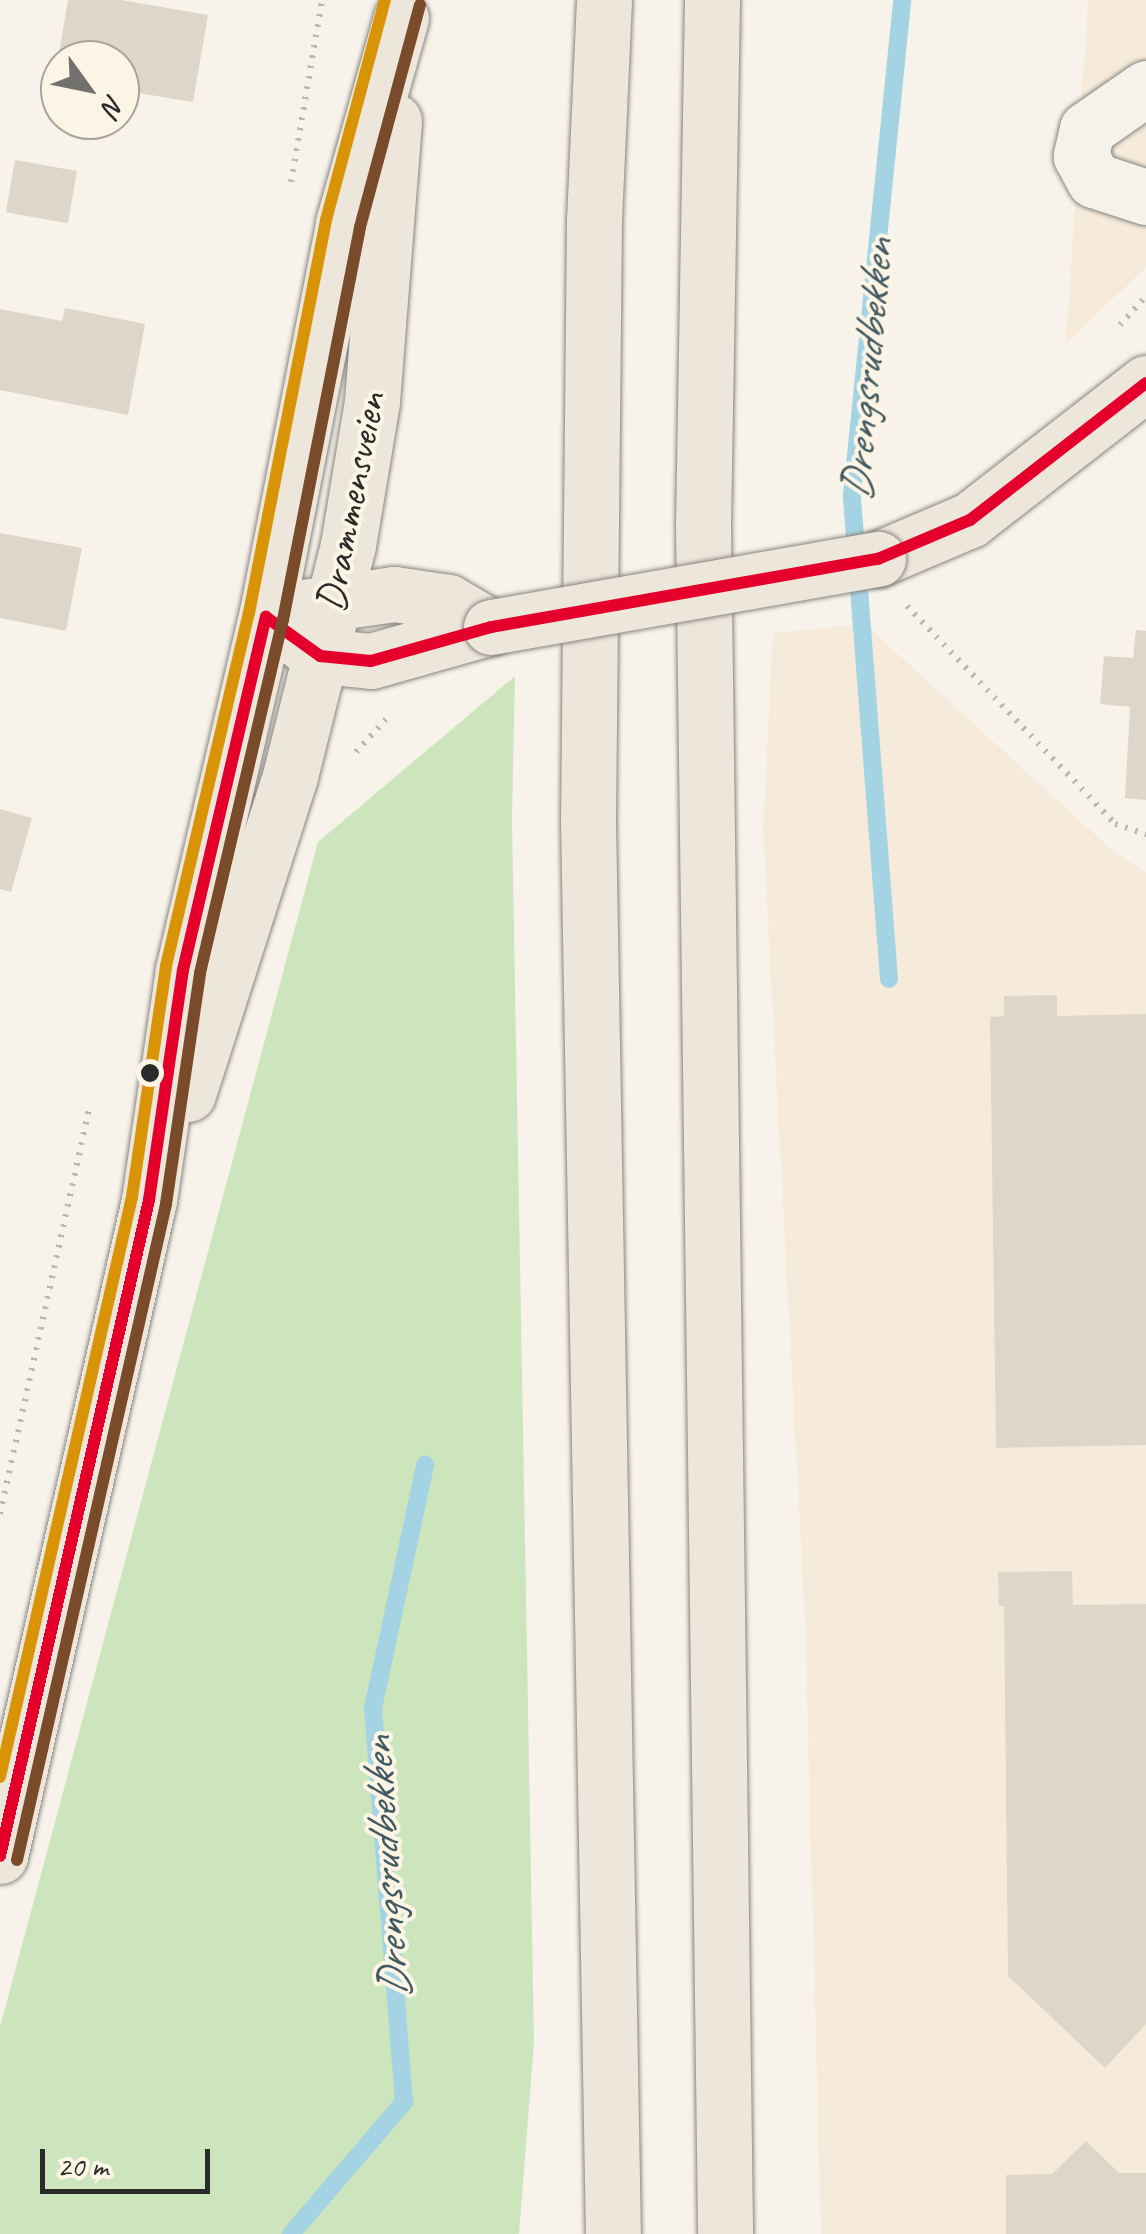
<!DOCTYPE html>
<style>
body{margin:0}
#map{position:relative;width:1146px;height:2234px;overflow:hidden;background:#f7f3ea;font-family:Caveat,sans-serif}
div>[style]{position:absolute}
.built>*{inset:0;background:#f6ebda}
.green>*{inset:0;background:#cce5bd}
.stream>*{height:18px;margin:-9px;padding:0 9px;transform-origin:9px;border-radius:9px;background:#a4d4e4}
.building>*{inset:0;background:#dfd6ca;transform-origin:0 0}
.path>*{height:6px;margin-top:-3px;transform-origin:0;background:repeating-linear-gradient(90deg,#bbb8b4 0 2.5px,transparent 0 10.5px)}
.roads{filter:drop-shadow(0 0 2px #878581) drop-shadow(0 0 2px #878581)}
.minor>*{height:55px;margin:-27.5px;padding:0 27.5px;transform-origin:27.5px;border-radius:27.5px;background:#f5f2ec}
.major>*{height:55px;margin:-27.5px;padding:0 27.5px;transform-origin:27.5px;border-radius:27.5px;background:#ede6da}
.highway>*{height:55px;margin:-27.5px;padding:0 27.5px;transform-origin:27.5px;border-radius:27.5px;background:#ede6da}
.bridges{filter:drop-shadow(0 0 2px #878581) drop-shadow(0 0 2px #878581)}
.major-bridge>*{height:55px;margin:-27.5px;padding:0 27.5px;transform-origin:27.5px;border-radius:27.5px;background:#ede6da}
.bus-1>*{height:12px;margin:-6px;padding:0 6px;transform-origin:6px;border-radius:6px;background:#e4002b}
.bus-2>*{height:12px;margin:-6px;padding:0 6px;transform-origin:6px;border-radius:6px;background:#7a4b2a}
.bus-3>*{height:12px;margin:-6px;padding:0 6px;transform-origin:6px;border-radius:6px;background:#d89406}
.dots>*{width:28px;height:28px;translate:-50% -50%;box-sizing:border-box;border:5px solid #fcf5e5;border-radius:50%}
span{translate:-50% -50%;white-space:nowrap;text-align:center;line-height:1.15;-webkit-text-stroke:8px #fcf5e5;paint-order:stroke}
.street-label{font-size:42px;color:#2b2b2b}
.water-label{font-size:45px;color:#445a62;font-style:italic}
.north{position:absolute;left:40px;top:40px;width:100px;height:100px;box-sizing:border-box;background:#fcf5e5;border:2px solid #a8a49b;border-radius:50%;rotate:123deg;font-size:28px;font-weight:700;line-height:40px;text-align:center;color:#2b2b2b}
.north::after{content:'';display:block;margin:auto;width:35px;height:45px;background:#72716e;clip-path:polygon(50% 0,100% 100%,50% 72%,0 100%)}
.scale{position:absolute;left:40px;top:2149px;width:170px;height:45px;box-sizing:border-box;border:5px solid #2b2b2b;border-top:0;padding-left:12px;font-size:30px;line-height:35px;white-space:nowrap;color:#2b2b2b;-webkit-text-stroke:8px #fcf5e5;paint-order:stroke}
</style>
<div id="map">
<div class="built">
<i style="clip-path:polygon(1088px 0,1146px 0,1146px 267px,1066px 344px)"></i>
<i style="clip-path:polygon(865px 624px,1114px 852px,1146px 872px,1146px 2234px,821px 2234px,805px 1620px,763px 828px,773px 633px)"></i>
</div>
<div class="green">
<i style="clip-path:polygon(515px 676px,512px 819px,534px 2042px,519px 2234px,0 2234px,0 2027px,318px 842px)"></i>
</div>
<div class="stream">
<i style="left:889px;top:979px;width:485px;rotate:-94.4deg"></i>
<i style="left:852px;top:495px;width:498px;rotate:-84.2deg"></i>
<i style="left:291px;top:2234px;width:174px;rotate:-49.4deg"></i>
<i style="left:404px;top:2102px;width:395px;rotate:-94.5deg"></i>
<i style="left:373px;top:1708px;width:249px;rotate:-77.9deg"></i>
</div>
<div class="building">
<i style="clip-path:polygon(68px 0,121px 0,208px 15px,193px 102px,120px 90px,120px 60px,59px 60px,60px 121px,48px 119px)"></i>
<i style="left:15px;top:160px;width:63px;height:53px;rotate:10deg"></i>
<i style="clip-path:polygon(65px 308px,145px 324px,128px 415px,0 390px,0 309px,62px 321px)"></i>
<i style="clip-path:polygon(0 533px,82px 548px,66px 631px,0 618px)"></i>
<i style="clip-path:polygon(1136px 630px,1146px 631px,1146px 800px,1125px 798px,1130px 707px,1100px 704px,1104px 656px,1133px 658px)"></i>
<i style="clip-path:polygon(0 809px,32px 818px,11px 892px,0 889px)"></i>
<i style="clip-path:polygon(1057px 995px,1057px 1016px,1146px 1014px,1146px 1445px,996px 1448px,990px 1017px,1004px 1016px,1004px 996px)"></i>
<i style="clip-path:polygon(1072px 1571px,1073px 1605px,1146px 1604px,1146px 2024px,1105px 2068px,1008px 1976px,1004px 1606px,999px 1606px,998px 1572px)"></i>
<i style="clip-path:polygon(1086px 2141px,1119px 2173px,1146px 2173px,1146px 2234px,1006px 2234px,1006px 2175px,1052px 2174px)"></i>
</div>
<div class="path">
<i style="left:291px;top:182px;width:185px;rotate:-80.3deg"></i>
<i style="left:1120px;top:325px;width:39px;rotate:-48deg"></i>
<i style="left:907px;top:606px;width:301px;rotate:46.3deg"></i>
<i style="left:1115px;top:824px;width:33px;rotate:18deg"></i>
<i style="left:356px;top:752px;width:47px;rotate:-47.6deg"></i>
<i style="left:0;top:1514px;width:420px;rotate:-77.6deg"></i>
</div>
<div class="roads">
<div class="minor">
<i style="left:1146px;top:88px;width:72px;rotate:145.2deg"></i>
<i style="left:1087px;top:129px;width:28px;rotate:103deg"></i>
<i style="left:1081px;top:156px;width:27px;rotate:62deg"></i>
<i style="left:1094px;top:180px;width:55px;rotate:18.1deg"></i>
</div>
<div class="major">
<i style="left:878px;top:559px;width:100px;rotate:-23deg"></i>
<i style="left:970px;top:520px;width:223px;rotate:-37.9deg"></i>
<i style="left:303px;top:607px;width:92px;rotate:-8.1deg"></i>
<i style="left:394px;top:594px;width:55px;rotate:8.4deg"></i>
<i style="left:448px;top:602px;width:50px;rotate:30.2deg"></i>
<i style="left:293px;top:636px;width:34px;rotate:37deg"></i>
<i style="left:320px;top:656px;width:51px;rotate:5.6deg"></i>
<i style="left:371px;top:661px;width:125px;rotate:-15.8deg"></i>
<i style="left:188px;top:1094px;width:334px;rotate:-72.2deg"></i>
<i style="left:290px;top:776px;width:238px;rotate:-75.9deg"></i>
<i style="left:348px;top:545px;width:146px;rotate:-80.5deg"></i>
<i style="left:372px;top:401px;width:281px;rotate:-85.5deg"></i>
<i style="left:0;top:1856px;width:673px;rotate:-77.2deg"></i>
<i style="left:149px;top:1200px;width:232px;rotate:-81.6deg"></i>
<i style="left:183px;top:970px;width:363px;rotate:-76.8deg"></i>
<i style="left:266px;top:617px;width:401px;rotate:-78.9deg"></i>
<i style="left:343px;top:223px;width:213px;rotate:-74.2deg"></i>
</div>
<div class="highway">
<i style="left:604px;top:0;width:220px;rotate:92.6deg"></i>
<i style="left:594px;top:220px;width:600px;rotate:90.57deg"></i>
<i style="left:588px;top:820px;width:1414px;rotate:88.99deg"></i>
<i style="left:712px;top:0;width:524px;rotate:90.98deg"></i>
<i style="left:703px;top:524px;width:1710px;rotate:89.26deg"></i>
</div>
</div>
<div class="bridges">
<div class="major-bridge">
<i style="left:491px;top:627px;width:393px;rotate:-10deg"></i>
</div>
</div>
<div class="bus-1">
<i style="left:266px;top:617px;width:67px;rotate:35.8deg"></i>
<i style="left:320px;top:656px;width:51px;rotate:5.6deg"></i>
<i style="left:371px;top:661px;width:125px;rotate:-15.8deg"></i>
<i style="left:491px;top:627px;width:393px;rotate:-10deg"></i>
<i style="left:878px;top:559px;width:100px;rotate:-23deg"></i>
<i style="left:970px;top:520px;width:223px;rotate:-37.9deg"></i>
<i style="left:0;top:1856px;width:673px;rotate:-77.2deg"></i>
<i style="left:149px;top:1200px;width:232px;rotate:-81.6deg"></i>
<i style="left:183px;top:970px;width:363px;rotate:-76.8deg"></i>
</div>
<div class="bus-2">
<i style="left:17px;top:1860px;width:673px;rotate:-77.2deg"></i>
<i style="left:166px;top:1204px;width:233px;rotate:-81.6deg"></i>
<i style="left:200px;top:973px;width:363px;rotate:-76.8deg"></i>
<i style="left:283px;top:620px;width:400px;rotate:-78.9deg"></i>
<i style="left:360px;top:227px;width:230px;rotate:-74.9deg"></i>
</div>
<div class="bus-3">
<i style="left:0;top:1777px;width:595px;rotate:-77.18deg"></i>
<i style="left:132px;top:1197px;width:233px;rotate:-81.6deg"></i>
<i style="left:166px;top:966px;width:363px;rotate:-76.8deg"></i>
<i style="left:249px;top:613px;width:400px;rotate:-78.9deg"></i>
<i style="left:326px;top:220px;width:228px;rotate:-75deg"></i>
</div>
<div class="dots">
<i style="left:150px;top:1073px;background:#2b2b2b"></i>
</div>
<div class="street-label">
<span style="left:351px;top:502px;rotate:-79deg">Drammensveien</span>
</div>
<div class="water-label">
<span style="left:867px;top:370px;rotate:-85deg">Drengsrudbekken</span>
<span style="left:386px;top:1868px;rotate:-94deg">Drengsrudbekken</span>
</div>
<div class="north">N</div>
<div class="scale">20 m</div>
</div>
